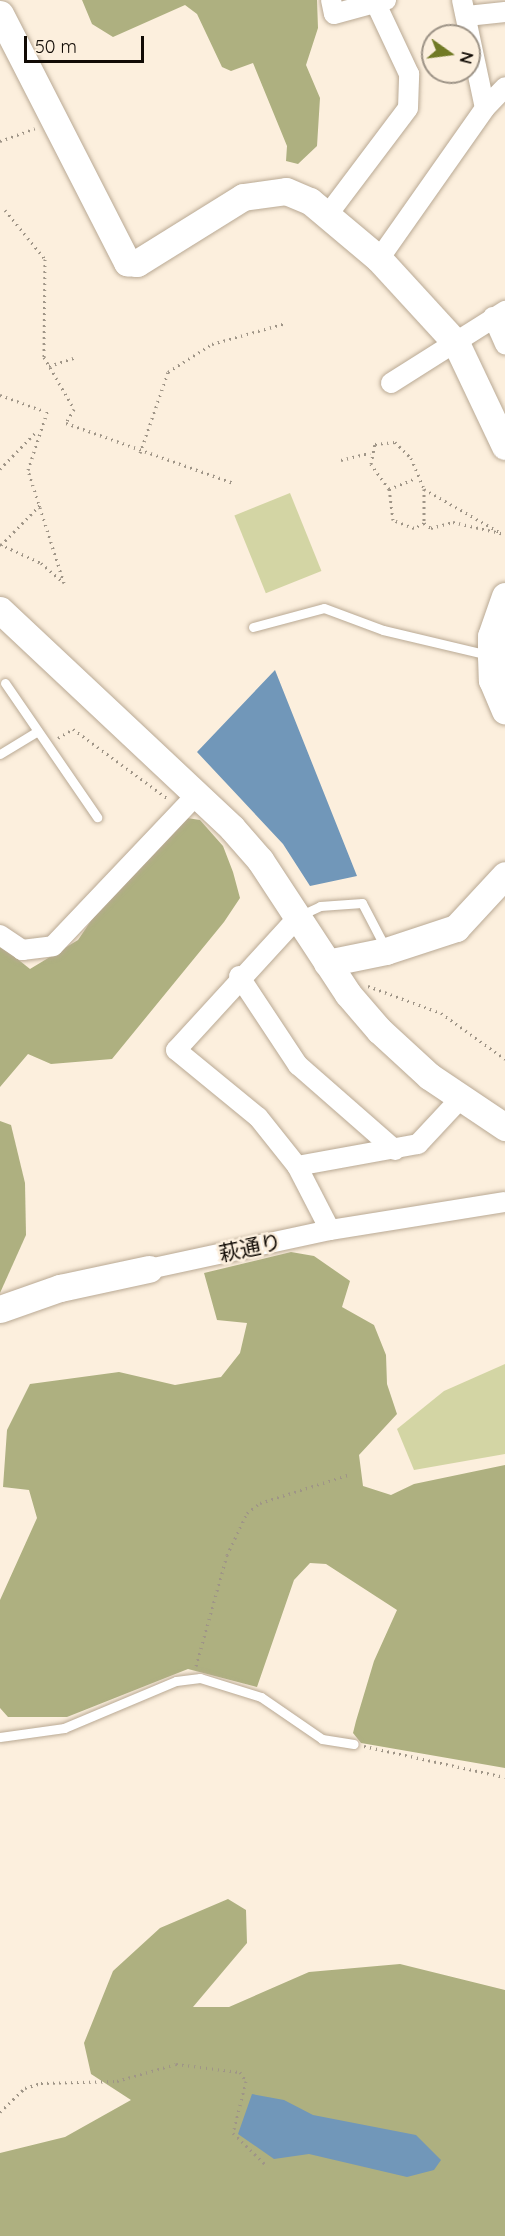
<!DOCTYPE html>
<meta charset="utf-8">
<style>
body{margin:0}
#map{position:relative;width:505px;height:2236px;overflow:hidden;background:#fcefdd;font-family:Quicksand,"Noto Sans JP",sans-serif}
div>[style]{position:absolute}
.green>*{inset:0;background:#d3d5a4;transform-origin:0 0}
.forest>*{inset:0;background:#aeb080}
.water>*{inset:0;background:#7197b9}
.path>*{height:3px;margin-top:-1.5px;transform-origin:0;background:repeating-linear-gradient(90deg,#9f9587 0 1.5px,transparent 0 6px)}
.roads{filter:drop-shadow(0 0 2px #b9a994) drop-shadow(0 0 2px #b9a994)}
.lane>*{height:9px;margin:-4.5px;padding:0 4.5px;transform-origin:4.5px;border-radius:4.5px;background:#fff}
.street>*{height:20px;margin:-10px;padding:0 10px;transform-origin:10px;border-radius:10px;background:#fff}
.secondary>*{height:27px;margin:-13.5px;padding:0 13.5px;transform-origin:13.5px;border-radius:13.5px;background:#fff}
span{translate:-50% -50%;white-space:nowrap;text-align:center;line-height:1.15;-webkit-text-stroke:5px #fcefdd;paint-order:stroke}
.street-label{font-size:21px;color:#110b05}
.north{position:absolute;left:421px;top:24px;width:60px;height:60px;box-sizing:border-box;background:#fcefdd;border:2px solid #9e9487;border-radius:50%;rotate:104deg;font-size:16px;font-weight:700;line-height:24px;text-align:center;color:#110b05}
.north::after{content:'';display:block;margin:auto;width:21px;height:27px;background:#717a25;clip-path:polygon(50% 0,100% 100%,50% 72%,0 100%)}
.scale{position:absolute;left:24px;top:36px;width:120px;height:27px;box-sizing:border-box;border:3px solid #110b05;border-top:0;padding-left:8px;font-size:18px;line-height:21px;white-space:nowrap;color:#110b05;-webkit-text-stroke:4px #fcefdd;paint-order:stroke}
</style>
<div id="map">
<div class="green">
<i style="left:290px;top:493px;width:84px;height:60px;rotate:68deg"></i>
<i style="clip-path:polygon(505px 1364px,505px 1454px,414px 1470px,397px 1429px,444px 1391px)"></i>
</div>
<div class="forest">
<i style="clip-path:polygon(82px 0,317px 0,318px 28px,306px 65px,320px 98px,317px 146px,298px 164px,286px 161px,287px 146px,253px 63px,231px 71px,222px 67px,197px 14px,185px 5px,113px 37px,92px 24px)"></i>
<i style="clip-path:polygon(187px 818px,200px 820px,223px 846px,233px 872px,240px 898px,224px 922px,112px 1059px,51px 1064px,28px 1054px,0 1087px,0 945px,30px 969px,78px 940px,111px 891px)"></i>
<i style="clip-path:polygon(0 1121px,11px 1125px,25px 1183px,26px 1235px,0 1293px)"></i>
<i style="clip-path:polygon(291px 1252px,314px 1256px,350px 1281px,342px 1307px,374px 1325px,386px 1355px,387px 1384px,397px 1414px,359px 1455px,363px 1486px,391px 1495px,414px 1484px,505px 1465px,505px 1768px,361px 1743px,353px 1733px,356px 1721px,374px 1661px,397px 1610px,326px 1564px,310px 1563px,294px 1580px,257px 1687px,188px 1669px,67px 1717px,8px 1717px,0 1708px,0 1600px,37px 1518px,29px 1490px,3px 1487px,7px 1430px,30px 1384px,119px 1372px,175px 1385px,221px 1377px,240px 1353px,247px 1323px,217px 1320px,204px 1273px)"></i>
<i style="clip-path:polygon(228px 1899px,246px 1910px,247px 1943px,193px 2007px,229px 2007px,309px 1972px,400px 1964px,505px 1990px,505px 2236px,0 2236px,0 2153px,65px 2137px,131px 2100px,91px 2074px,84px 2043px,113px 1971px,160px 1928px)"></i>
</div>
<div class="water">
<i style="clip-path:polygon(275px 670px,357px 876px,310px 886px,283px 844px,197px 752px)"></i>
<i style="clip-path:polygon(252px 2094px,284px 2100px,313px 2115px,416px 2135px,441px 2160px,434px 2170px,407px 2177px,309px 2154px,274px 2159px,238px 2134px)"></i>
</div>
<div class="path">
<i style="left:0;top:141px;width:37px;rotate:-20deg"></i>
<i style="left:5px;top:210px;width:63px;rotate:50.8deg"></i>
<i style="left:45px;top:259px;width:98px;rotate:90.6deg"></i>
<i style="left:44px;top:357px;width:60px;rotate:60deg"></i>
<i style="left:74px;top:409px;width:16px;rotate:120deg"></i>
<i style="left:66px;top:423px;width:178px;rotate:19.7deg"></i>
<i style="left:49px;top:366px;width:28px;rotate:-18deg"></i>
<i style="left:0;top:395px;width:47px;rotate:20deg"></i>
<i style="left:140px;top:453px;width:86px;rotate:-70.9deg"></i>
<i style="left:168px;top:372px;width:52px;rotate:-32.5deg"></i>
<i style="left:212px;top:344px;width:77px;rotate:-15.8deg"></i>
<i style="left:341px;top:460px;width:30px;rotate:-14deg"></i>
<i style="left:0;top:469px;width:52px;rotate:-45.8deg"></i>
<i style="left:389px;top:489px;width:29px;rotate:-22deg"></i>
<i style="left:424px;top:489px;width:34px;rotate:90deg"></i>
<i style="left:424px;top:523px;width:11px;rotate:153deg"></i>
<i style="left:414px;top:528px;width:22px;rotate:-159deg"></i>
<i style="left:393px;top:520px;width:31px;rotate:-97deg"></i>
<i style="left:389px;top:489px;width:31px;rotate:-126deg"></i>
<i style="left:371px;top:464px;width:20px;rotate:-79deg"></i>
<i style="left:375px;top:444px;width:20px;rotate:-6deg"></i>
<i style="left:395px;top:442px;width:23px;rotate:45deg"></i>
<i style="left:411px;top:458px;width:34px;rotate:67deg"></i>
<i style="left:424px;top:489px;width:89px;rotate:29.7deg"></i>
<i style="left:424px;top:523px;width:9px;rotate:36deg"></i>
<i style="left:431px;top:528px;width:23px;rotate:-15deg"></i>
<i style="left:453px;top:522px;width:53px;rotate:13deg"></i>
<i style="left:0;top:544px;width:45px;rotate:24.9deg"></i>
<i style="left:41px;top:563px;width:30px;rotate:41deg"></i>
<i style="left:64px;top:583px;width:119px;rotate:-107.7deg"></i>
<i style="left:28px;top:470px;width:64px;rotate:-71.8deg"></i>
<i style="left:1px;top:545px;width:56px;rotate:-45.7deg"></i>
<i style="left:58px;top:738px;width:17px;rotate:-31deg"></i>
<i style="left:73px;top:729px;width:117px;rotate:36.3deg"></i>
<i style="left:368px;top:986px;width:78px;rotate:20.3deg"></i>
<i style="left:441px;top:1013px;width:79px;rotate:35.7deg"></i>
<i style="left:196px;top:1666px;width:115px;rotate:-74.4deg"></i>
<i style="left:227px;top:1555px;width:47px;rotate:-64.5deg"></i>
<i style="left:247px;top:1513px;width:16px;rotate:-38deg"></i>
<i style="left:260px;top:1503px;width:92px;rotate:-17.7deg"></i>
<i style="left:364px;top:1746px;width:144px;rotate:12.4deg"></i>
<i style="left:0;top:2112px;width:35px;rotate:-44deg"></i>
<i style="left:25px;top:2088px;width:17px;rotate:-17deg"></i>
<i style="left:41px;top:2083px;width:76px;rotate:-1.5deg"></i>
<i style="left:117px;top:2081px;width:61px;rotate:-16.1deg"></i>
<i style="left:176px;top:2064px;width:64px;rotate:7.1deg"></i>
<i style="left:240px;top:2072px;width:11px;rotate:56deg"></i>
<i style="left:246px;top:2081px;width:54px;rotate:104deg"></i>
<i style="left:233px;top:2133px;width:45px;rotate:44.1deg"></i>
</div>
<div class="roads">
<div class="lane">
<i style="left:253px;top:627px;width:73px;rotate:-15deg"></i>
<i style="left:324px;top:608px;width:63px;rotate:20.4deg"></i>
<i style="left:383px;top:630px;width:109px;rotate:13.3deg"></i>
<i style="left:5px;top:683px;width:163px;rotate:55.5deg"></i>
<i style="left:0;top:754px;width:44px;rotate:-31.2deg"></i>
<i style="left:299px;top:916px;width:23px;rotate:-25deg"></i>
<i style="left:320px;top:906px;width:42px;rotate:-4.1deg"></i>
<i style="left:362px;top:903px;width:50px;rotate:62.4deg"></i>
<i style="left:0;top:1737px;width:65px;rotate:-8deg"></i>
<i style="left:64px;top:1728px;width:121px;rotate:-22.8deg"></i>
<i style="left:176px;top:1681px;width:24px;rotate:-7deg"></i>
<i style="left:200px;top:1678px;width:64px;rotate:17.3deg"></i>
<i style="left:261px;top:1697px;width:74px;rotate:34.5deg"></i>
<i style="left:322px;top:1739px;width:32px;rotate:9deg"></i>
</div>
<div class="street">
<i style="left:331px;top:0;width:14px;rotate:78deg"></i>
<i style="left:334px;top:14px;width:54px;rotate:-15.1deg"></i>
<i style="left:462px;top:0;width:110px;rotate:78deg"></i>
<i style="left:467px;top:16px;width:38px;rotate:-6deg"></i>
<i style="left:329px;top:213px;width:131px;rotate:-53deg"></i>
<i style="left:408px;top:108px;width:34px;rotate:-88deg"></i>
<i style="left:409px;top:74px;width:77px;rotate:-115.2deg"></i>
<i style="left:379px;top:259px;width:184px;rotate:-54.9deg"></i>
<i style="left:485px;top:108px;width:29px;rotate:-46deg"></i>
<i style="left:493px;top:317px;width:30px;rotate:66deg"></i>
<i style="left:391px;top:383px;width:135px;rotate:-32.3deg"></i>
<i style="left:299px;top:916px;width:182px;rotate:132.5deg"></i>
<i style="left:176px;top:1050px;width:106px;rotate:39.3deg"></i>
<i style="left:258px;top:1117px;width:63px;rotate:51.5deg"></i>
<i style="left:297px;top:1166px;width:72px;rotate:62.7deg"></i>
<i style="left:0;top:935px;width:27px;rotate:34deg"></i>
<i style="left:22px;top:950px;width:31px;rotate:-7deg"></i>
<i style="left:53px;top:946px;width:211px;rotate:-46.5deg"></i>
<i style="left:239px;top:976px;width:107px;rotate:56.5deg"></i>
<i style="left:298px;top:1065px;width:129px;rotate:41.2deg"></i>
<i style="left:297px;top:1166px;width:123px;rotate:-10.3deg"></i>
<i style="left:418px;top:1144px;width:62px;rotate:-47deg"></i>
<i style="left:149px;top:1269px;width:185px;rotate:-12.2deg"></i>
<i style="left:330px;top:1230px;width:177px;rotate:-9.1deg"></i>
</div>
<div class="secondary">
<i style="left:0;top:14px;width:279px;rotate:62.9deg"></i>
<i style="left:127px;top:262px;width:10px;rotate:6deg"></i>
<i style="left:137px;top:263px;width:125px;rotate:-31.9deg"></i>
<i style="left:243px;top:197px;width:43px;rotate:-7.9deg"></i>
<i style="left:286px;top:191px;width:26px;rotate:23deg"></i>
<i style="left:310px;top:201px;width:90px;rotate:40deg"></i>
<i style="left:379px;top:259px;width:114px;rotate:47.5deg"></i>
<i style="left:456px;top:343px;width:114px;rotate:64.6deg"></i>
<i style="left:505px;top:596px;width:42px;rotate:109.3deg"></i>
<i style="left:491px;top:636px;width:20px;rotate:90deg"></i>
<i style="left:491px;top:656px;width:24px;rotate:88deg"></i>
<i style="left:492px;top:680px;width:33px;rotate:67deg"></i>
<i style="left:0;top:610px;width:318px;rotate:43.2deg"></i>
<i style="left:232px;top:828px;width:43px;rotate:48.8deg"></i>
<i style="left:260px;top:860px;width:160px;rotate:56.7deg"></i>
<i style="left:348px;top:994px;width:48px;rotate:49.3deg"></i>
<i style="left:379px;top:1030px;width:68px;rotate:42.6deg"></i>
<i style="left:429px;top:1076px;width:92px;rotate:33.9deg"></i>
<i style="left:327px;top:963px;width:60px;rotate:-11.5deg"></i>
<i style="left:386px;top:951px;width:74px;rotate:-18.2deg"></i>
<i style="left:456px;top:928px;width:72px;rotate:-47.2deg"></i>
<i style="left:0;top:1309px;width:64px;rotate:-19.3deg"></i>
<i style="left:60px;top:1288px;width:91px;rotate:-12.1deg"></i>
</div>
</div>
<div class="street-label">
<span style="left:250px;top:1247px;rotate:-12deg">萩通り</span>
</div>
<div class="north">N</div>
<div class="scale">50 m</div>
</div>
